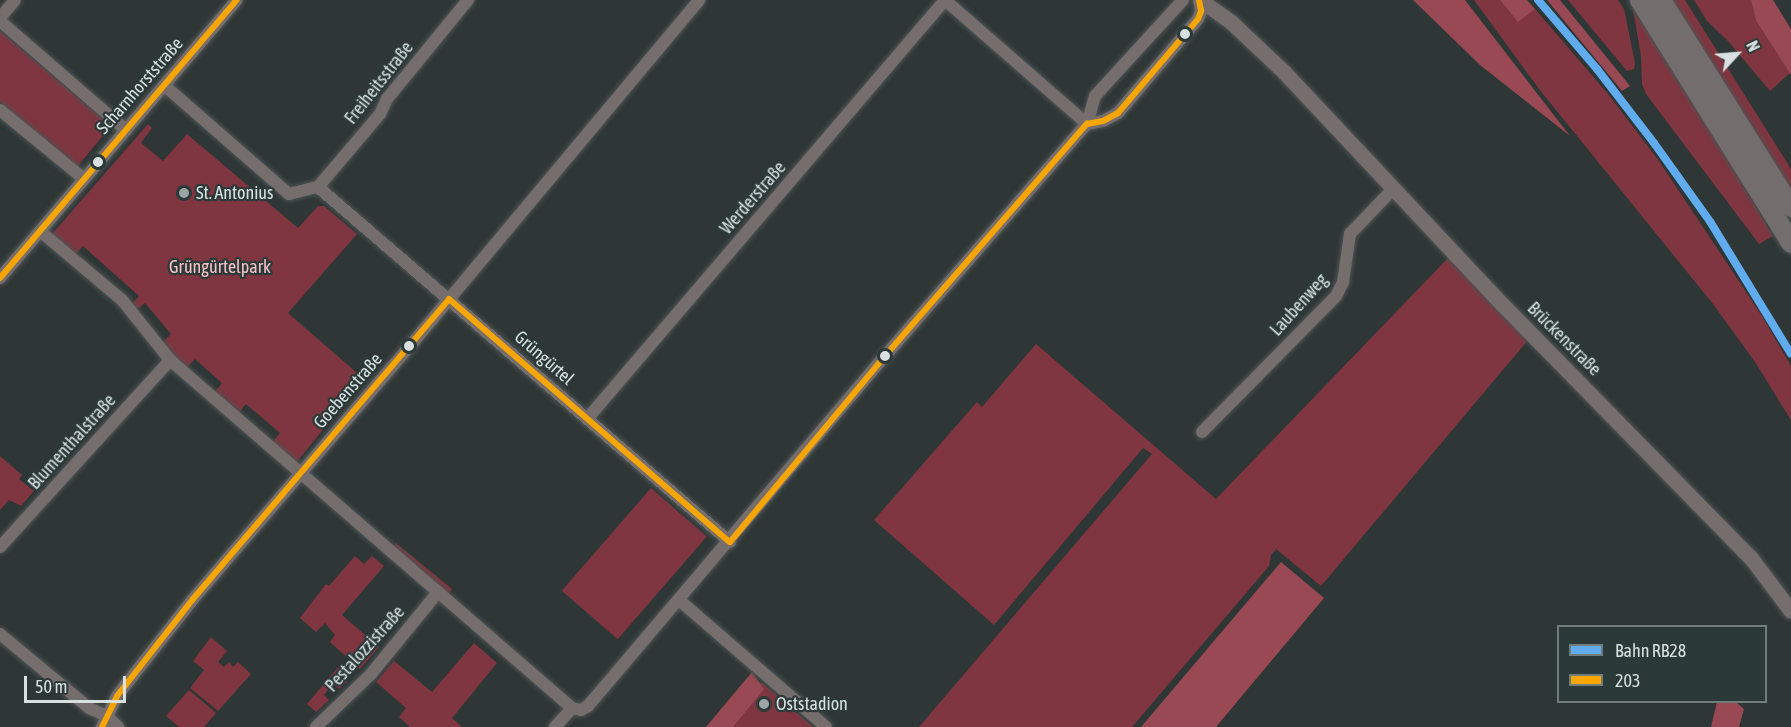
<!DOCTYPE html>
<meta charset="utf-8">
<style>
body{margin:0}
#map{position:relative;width:1791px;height:727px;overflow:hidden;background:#2f3636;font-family:"Asap Condensed",sans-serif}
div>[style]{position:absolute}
.green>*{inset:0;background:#7f3640;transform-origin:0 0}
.forest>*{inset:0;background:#984953}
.roads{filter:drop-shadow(0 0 2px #4e5454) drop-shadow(0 0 2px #4e5454)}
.minor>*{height:12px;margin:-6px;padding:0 6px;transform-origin:6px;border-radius:6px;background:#766d6d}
.tertiary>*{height:15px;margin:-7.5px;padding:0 7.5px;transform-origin:7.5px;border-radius:7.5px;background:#766d6d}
.primary>*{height:20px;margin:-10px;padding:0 10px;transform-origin:10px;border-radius:10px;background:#736d6d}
.bus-1>*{height:6px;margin:-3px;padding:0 3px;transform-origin:3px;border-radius:3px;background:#f7a600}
.rail-1>*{height:8px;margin:-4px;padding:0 4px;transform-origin:4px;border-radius:4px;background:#60acee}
.dots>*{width:16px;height:16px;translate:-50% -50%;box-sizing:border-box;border:3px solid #2c3939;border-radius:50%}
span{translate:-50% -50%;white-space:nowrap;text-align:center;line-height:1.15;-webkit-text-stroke:4.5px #2c3939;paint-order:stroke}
.street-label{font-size:18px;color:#d8e0e0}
.poi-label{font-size:18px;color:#d8e0e0}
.left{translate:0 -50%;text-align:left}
.park-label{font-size:18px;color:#f7c2c5}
.legend{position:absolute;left:1557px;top:625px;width:210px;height:78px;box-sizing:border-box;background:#2c3939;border:2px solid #717c7c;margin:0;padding:8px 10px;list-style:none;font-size:18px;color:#d8e0e0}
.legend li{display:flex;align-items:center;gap:12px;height:30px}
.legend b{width:30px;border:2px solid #717c7c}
.north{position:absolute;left:1707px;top:24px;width:60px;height:60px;-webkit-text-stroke:4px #2c3939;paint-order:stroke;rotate:64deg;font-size:16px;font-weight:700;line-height:24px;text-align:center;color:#d8e0e0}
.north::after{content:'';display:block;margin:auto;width:21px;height:27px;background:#d8e0e0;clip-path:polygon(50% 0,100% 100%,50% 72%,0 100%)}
.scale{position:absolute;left:24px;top:676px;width:102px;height:27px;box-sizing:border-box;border:3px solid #d8e0e0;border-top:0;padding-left:8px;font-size:18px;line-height:21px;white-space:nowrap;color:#d8e0e0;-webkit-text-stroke:4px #2c3939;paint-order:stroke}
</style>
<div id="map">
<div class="green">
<i style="clip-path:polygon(1474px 0,1500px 0,1518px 21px,1535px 9px,1608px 94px,1659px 161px,1762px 316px,1791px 366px,1791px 420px,1755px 362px,1713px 304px,1539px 89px)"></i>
<i style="clip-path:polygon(1568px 0,1618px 0,1624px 9px,1635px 63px,1634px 69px,1627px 71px)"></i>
<i style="clip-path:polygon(1673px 0,1685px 0,1791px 169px,1791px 191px)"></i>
<i style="clip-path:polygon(1694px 0,1751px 0,1756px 21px,1790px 73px,1770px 91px,1728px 41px,1707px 21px)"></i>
<i style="clip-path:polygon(1633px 9px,1721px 149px,1773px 236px,1759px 244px,1646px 94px,1642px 84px,1641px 56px)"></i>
<i style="clip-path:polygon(0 31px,111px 126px,77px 167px,0 102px)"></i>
<i style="clip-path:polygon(148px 124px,152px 128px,141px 143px,163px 161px,187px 134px,298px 228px,318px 206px,324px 206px,357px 234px,288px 313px,364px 379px,296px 463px,272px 443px,280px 433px,246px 404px,238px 414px,214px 393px,222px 383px,195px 359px,186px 368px,176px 359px,163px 342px,171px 334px,145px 303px,136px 310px,132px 304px,139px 296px,130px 288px,83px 246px,76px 254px,52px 234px)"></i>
<i style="clip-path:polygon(1450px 256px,1528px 340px,1321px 586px,1276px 549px,1271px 555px,1269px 566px,1132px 727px,919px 727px,1152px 454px,1143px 448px,994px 625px,874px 520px,977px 402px,982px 407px,1036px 344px,1216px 499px)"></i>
<i style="clip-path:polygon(0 456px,22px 475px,19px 479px,34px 491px,21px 506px,9px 500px,0 510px)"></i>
<i style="left:651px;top:488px;width:74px;height:136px;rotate:41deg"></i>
<i style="clip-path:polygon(396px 543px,452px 589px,449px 594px,393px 546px)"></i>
<i style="clip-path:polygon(355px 556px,364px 564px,372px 556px,384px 566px,342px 615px,379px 647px,360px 669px,330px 642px,335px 635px,325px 623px,316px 632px,300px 618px,326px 584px,329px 586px)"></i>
<i style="clip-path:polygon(211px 637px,227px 651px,218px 662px,224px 667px,229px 662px,233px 667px,238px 662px,251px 674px,218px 711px,190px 688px,204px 670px,193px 661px)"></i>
<i style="clip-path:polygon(474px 643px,497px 663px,452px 718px,462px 727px,410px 727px,399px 717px,406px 708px,376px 682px,394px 661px,432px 692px)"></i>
<i style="clip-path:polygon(341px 664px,347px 669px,341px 676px,347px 682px,339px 689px,328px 679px)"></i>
<i style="clip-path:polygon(761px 682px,813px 727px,722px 727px)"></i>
<i style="clip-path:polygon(324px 684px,329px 688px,324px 695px,329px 700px,316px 712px,307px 704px)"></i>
<i style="clip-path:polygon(189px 690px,216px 713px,204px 727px,179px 727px,166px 716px)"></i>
</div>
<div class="forest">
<i style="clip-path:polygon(1413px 0,1465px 0,1570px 136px,1480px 65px)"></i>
<i style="clip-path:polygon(1500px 0,1527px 0,1535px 9px,1518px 22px)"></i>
<i style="clip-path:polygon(1547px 0,1560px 0,1630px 86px,1622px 91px)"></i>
<i style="clip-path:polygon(1751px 0,1773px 0,1791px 29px,1791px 75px,1756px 21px)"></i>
<i style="clip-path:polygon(1281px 562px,1324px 598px,1216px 727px,1141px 727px)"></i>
<i style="clip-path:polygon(752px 672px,764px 689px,733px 727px,706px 727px)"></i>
<i style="clip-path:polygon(1717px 702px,1736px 702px,1744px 709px,1739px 727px,1711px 727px)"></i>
</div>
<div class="roads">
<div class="minor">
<i style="left:945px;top:0;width:189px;rotate:41.1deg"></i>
<i style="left:0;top:18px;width:23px;rotate:-50deg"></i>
<i style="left:0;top:21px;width:167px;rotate:40.9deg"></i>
<i style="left:165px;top:86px;width:164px;rotate:41.1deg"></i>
<i style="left:289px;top:194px;width:30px;rotate:-14deg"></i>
<i style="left:0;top:110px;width:109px;rotate:39.4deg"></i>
<i style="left:1087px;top:124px;width:16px;rotate:-11deg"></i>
<i style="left:1103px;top:121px;width:17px;rotate:-28deg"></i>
<i style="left:1118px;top:113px;width:123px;rotate:-49.6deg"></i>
<i style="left:1198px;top:19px;width:9px;rotate:-69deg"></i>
<i style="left:1201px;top:11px;width:11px;rotate:-100deg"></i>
<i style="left:318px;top:187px;width:544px;rotate:40.75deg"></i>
<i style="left:318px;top:187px;width:96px;rotate:-49.7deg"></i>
<i style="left:380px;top:114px;width:17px;rotate:-65deg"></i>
<i style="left:387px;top:99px;width:128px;rotate:-50.7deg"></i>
<i style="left:40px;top:231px;width:107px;rotate:40.1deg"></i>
<i style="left:122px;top:300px;width:77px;rotate:51.3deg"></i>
<i style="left:170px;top:360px;width:532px;rotate:40.88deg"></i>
<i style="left:572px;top:708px;width:9px;rotate:13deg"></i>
<i style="left:581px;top:710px;width:8px;rotate:-30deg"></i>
<i style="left:588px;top:706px;width:459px;rotate:-49.7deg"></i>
<i style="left:885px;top:356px;width:308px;rotate:-49deg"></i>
<i style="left:1087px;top:124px;width:29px;rotate:-74deg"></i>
<i style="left:1095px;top:96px;width:130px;rotate:-47.5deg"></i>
<i style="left:0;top:278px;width:365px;rotate:-49.6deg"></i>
<i style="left:587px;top:419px;width:551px;rotate:-49.49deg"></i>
<i style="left:1202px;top:432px;width:191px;rotate:-45.4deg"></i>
<i style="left:1336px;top:296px;width:16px;rotate:-63deg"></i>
<i style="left:1343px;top:282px;width:49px;rotate:-81.7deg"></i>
<i style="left:1350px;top:234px;width:64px;rotate:-46.3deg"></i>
<i style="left:0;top:547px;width:253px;rotate:-47.7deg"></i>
<i style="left:679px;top:600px;width:194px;rotate:40.8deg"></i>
<i style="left:0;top:634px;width:116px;rotate:39.7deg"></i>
<i style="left:89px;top:708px;width:20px;rotate:24deg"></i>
<i style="left:107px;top:716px;width:16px;rotate:45deg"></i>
<i style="left:102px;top:727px;width:34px;rotate:-64deg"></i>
<i style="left:117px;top:696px;width:123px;rotate:-51.9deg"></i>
<i style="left:193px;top:599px;width:333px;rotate:-49.4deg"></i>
<i style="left:410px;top:346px;width:451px;rotate:-50.1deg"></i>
<i style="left:316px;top:727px;width:76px;rotate:-43.9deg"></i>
<i style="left:371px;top:674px;width:106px;rotate:-50.7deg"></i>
<i style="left:555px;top:727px;width:25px;rotate:-48deg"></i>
</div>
<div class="tertiary">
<i style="left:1200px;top:0;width:38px;rotate:35deg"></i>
<i style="left:1231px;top:22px;width:73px;rotate:43.3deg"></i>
<i style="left:1284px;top:72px;width:320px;rotate:46.8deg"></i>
<i style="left:1503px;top:305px;width:354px;rotate:45.6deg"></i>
<i style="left:1751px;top:558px;width:66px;rotate:53deg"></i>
</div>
<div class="primary">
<i style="left:1640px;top:0;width:286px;rotate:58.1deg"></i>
<i style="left:1661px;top:0;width:244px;rotate:57.9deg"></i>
</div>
</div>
<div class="bus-1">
<i style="left:0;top:278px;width:365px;rotate:-49.6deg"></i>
<i style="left:449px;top:299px;width:371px;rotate:40.9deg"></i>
<i style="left:730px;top:542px;width:242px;rotate:-50.2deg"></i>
<i style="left:885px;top:356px;width:308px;rotate:-49deg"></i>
<i style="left:1087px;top:124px;width:16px;rotate:-11deg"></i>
<i style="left:1103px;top:121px;width:17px;rotate:-28deg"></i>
<i style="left:1118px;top:113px;width:123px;rotate:-49.6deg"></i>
<i style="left:1198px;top:19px;width:9px;rotate:-69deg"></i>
<i style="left:1201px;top:11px;width:11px;rotate:-100deg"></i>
<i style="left:102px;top:727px;width:34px;rotate:-64deg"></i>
<i style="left:117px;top:696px;width:123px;rotate:-51.9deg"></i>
<i style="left:193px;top:599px;width:394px;rotate:-49.5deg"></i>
</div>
<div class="rail-1">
<i style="left:1538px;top:0;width:91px;rotate:49.5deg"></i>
<i style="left:1597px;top:69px;width:93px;rotate:52.4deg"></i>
<i style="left:1654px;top:143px;width:98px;rotate:54.5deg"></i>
<i style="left:1711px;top:223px;width:153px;rotate:58.6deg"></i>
</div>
<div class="dots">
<i style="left:1185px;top:34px;background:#d8e0e0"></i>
<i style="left:98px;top:162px;background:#d8e0e0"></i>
<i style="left:184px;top:193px;background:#9da4a4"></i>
<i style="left:409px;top:346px;background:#d8e0e0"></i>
<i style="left:885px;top:356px;background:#d8e0e0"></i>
<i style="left:764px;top:704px;background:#9da4a4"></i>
</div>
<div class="street-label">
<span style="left:379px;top:83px;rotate:-52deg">Freiheitsstraße</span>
<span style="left:140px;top:86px;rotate:-49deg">Scharnhorststraße</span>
<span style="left:753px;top:198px;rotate:-49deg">Werderstraße</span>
<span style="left:1299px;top:305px;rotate:-48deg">Laubenweg</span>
<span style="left:1564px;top:339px;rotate:45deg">Brückenstraße</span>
<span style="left:544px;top:358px;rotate:41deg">Grüngürtel</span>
<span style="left:348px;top:391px;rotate:-49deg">Goebenstraße</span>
<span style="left:72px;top:442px;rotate:-48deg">Blumenthalstraße</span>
<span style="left:365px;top:649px;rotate:-48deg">Pestalozzistraße</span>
</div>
<div class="poi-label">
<span class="left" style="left:196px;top:193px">St. Antonius</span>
<span class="left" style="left:776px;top:704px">Oststadion</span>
</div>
<div class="park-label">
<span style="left:220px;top:267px">Grüngürtelpark</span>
</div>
<ul class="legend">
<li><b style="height:8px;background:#60acee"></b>Bahn RB28</li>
<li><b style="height:8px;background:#f7a600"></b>203</li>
</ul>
<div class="north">N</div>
<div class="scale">50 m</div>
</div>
